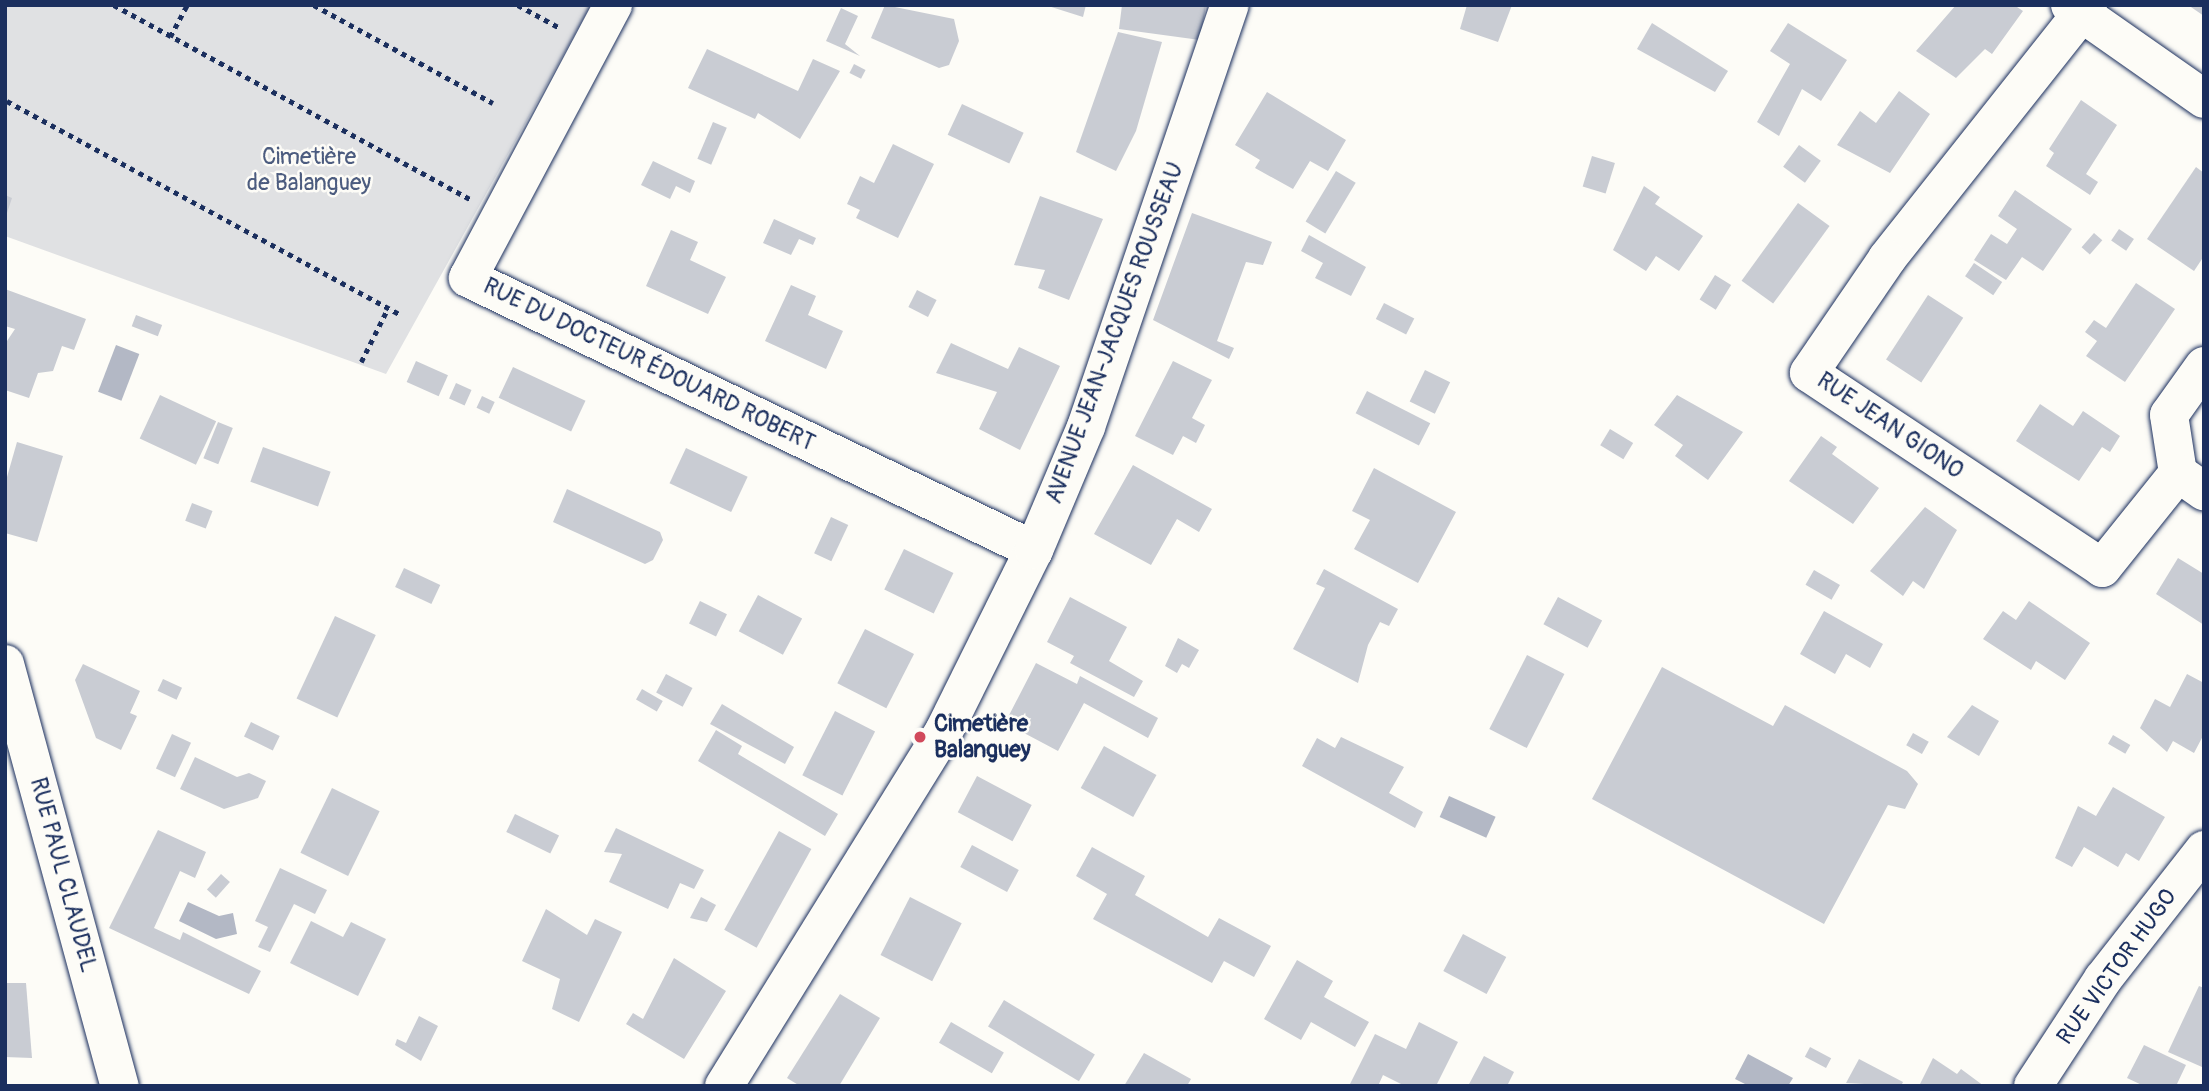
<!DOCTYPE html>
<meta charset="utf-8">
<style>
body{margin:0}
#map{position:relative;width:2209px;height:1091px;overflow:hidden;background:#fdfcf7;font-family:Pangolin,sans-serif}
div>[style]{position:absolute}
.green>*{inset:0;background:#e0e1e3}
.water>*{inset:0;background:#b3b8c5;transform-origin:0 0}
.building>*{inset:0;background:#c9ccd3;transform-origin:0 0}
.path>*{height:4.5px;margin-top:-2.25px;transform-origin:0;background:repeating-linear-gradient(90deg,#1b2f5e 0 5px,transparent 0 10px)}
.roads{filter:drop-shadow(0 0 2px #1b2f5e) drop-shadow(0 0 2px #1b2f5e)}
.minor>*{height:38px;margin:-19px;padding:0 19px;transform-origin:19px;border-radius:19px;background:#fdfcf7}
.dots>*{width:19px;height:19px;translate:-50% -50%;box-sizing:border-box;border:4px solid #fdfcf7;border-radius:50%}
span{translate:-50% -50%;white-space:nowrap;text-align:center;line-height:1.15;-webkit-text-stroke:5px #fdfcf7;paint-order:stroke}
.park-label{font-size:23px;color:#4c5c7f}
.street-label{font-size:23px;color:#1b2f5e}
.poi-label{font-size:23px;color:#1b2f5e;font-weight:700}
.left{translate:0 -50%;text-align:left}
.frame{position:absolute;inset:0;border:7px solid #1b2f5e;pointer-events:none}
</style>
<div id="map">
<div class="green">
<i style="clip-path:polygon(5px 5px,591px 5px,386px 374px,5px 236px)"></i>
</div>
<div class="water">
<i style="left:116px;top:345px;width:25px;height:50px;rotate:21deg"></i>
<i style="left:1449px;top:796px;width:51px;height:23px;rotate:24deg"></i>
<i style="clip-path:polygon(188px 902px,219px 916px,233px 913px,237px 934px,216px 939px,179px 921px)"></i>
<i style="clip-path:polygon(1748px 1054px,1793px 1078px,1788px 1086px,1749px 1086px,1735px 1079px)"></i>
</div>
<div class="building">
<i style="clip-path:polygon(885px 5px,954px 19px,959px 41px,949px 65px,939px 68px,871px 38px)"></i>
<i style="clip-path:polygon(1045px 5px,1086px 5px,1083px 17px)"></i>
<i style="clip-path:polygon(1122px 5px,1206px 5px,1200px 40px,1119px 29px)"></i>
<i style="clip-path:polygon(1467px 5px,1512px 5px,1498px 42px,1460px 29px)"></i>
<i style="clip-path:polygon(1956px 5px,2014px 5px,2023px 11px,1992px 54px,1985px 49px,1956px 78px,1916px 51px)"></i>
<i style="clip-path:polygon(2188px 5px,2204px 5px,2204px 16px)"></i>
<i style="clip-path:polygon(841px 8px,858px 16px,845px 44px,860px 56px,826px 41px)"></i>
<i style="clip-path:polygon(1652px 23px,1728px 71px,1715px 92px,1637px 49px)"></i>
<i style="clip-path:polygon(1788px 23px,1847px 60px,1821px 101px,1802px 89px,1779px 136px,1757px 122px,1790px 64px,1770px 51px)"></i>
<i style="clip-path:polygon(1118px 32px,1162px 42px,1136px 131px,1116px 171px,1076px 152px)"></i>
<i style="clip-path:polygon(707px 49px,798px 91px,813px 59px,840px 71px,800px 139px,758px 113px,755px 119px,688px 88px)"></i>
<i style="left:854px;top:64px;width:13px;height:10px;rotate:27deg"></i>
<i style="clip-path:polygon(1899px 91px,1930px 114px,1890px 173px,1837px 145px,1860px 111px,1876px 123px)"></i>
<i style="clip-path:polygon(1267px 92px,1346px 140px,1328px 171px,1310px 161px,1293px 189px,1255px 168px,1260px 160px,1235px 145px)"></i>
<i style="clip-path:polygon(2081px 100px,2117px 125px,2086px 174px,2098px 182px,2090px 195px,2046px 166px,2054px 153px,2049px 149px)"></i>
<i style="left:962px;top:104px;width:68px;height:34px;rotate:25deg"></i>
<i style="left:713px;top:122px;width:15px;height:40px;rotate:23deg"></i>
<i style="clip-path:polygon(893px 144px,934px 164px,898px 238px,856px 218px,860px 210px,847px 204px,860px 176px,874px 183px)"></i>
<i style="left:1799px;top:145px;width:27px;height:27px;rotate:36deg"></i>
<i style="left:1592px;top:156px;width:24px;height:32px;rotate:17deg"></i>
<i style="clip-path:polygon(653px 161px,695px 181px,690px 193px,676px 186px,670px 199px,641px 185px)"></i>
<i style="clip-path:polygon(2196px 167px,2204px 173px,2204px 256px,2194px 271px,2147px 239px)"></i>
<i style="left:1336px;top:171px;width:23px;height:59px;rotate:31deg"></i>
<i style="clip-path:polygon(1644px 186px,1660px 197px,1655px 204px,1703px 236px,1679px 271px,1656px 256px,1646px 271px,1613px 250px)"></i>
<i style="clip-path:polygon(2015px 190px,2072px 229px,2043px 271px,2022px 257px,2006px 280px,1974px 260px,1991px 234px,2007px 244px,2017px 229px,1998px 216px)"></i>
<i style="clip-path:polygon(5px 195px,12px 198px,6px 216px,5px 216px)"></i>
<i style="clip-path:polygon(1040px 196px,1103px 219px,1069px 300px,1038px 288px,1045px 270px,1014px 265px)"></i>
<i style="left:1798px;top:203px;width:39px;height:96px;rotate:36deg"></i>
<i style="clip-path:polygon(1192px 213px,1272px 242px,1263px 265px,1246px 262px,1217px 341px,1234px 348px,1229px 359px,1153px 320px)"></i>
<i style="clip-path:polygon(774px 219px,816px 238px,813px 245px,799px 239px,791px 255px,763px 243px)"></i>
<i style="left:2119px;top:229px;width:18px;height:14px;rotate:34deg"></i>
<i style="clip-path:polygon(671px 230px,698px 242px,690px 260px,726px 277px,708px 314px,646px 286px)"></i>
<i style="left:2094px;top:233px;width:11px;height:19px;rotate:41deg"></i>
<i style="clip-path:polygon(1309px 235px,1366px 267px,1351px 296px,1315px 278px,1323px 263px,1301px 251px)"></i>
<i style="left:1974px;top:263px;width:34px;height:16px;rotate:34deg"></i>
<i style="left:1715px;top:275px;width:19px;height:29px;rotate:32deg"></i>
<i style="clip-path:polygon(2136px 283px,2175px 309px,2125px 382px,2086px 356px,2097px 341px,2085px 332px,2094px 320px,2106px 328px)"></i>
<i style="clip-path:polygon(791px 285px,816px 296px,808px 315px,843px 331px,826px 369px,765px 341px)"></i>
<i style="clip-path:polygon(5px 289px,86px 319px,74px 350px,62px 346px,53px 371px,38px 373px,29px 398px,5px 390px,5px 344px,15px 329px,5px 326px)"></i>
<i style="left:917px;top:290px;width:22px;height:19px;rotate:27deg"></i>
<i style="left:1928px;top:295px;width:42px;height:77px;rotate:33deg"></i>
<i style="left:1384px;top:303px;width:34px;height:18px;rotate:27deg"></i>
<i style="left:136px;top:315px;width:28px;height:12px;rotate:21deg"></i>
<i style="clip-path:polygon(951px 343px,1008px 369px,1019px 347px,1060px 366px,1020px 450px,979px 429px,997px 392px,936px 373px)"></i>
<i style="left:416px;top:361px;width:35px;height:23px;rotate:24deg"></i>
<i style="clip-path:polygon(1173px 361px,1212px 380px,1192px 418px,1205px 425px,1196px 443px,1183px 436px,1173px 455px,1135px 436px)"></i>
<i style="left:513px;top:367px;width:80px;height:34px;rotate:25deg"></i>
<i style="left:1425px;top:370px;width:28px;height:35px;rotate:26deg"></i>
<i style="left:456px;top:383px;width:17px;height:17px;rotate:24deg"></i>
<i style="left:1367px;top:391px;width:71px;height:25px;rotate:27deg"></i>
<i style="left:160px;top:395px;width:62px;height:48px;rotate:25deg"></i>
<i style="clip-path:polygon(1677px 395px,1743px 432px,1708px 480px,1675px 456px,1683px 445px,1654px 425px)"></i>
<i style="left:482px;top:396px;width:14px;height:13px;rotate:25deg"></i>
<i style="clip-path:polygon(2040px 404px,2073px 426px,2083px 411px,2120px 436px,2110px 452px,2102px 447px,2079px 481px,2016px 441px)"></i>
<i style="left:218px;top:422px;width:16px;height:39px;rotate:22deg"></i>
<i style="left:1610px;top:429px;width:27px;height:19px;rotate:31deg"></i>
<i style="clip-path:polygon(1821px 436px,1837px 447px,1832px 454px,1879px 488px,1853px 524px,1789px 481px)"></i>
<i style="clip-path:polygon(17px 442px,63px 456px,37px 542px,5px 533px,5px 484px)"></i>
<i style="left:263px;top:447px;width:72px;height:37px;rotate:20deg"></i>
<i style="left:686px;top:448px;width:68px;height:39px;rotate:25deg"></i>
<i style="clip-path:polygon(1133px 465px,1212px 509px,1199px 532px,1177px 519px,1151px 565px,1094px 534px)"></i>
<i style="clip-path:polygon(1374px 468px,1456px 512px,1418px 583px,1354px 549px,1370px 520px,1352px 511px)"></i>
<i style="clip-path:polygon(567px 489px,660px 532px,663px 540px,653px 560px,645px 564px,553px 522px)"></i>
<i style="left:192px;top:503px;width:22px;height:19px;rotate:21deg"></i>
<i style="clip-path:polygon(1925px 507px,1957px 530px,1924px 589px,1913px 581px,1903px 596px,1870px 571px)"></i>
<i style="left:831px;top:517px;width:19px;height:40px;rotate:25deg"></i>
<i style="left:904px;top:549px;width:55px;height:45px;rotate:26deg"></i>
<i style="clip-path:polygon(2178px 558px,2204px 574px,2204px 625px,2156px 594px)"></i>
<i style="left:404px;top:568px;width:40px;height:21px;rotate:25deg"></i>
<i style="clip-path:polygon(1324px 569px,1398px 609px,1389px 626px,1380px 622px,1368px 645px,1358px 683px,1293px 649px,1325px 588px,1316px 584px)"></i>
<i style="left:1814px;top:570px;width:30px;height:17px;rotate:30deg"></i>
<i style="left:758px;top:595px;width:50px;height:41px;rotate:28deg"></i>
<i style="clip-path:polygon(1070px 597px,1127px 627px,1109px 661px,1143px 681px,1134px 697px,1070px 663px,1074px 656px,1047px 642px)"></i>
<i style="left:1558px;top:597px;width:50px;height:31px;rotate:28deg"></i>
<i style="left:700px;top:601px;width:30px;height:25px;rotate:26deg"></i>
<i style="clip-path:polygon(2029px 601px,2090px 643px,2065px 680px,2036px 661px,2031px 670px,1983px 639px,2003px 611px,2016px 620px)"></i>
<i style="clip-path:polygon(1824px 611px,1883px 644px,1870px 668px,1846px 654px,1835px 674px,1800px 654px)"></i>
<i style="left:335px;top:616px;width:45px;height:91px;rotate:25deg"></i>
<i style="left:865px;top:629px;width:55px;height:61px;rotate:27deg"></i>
<i style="clip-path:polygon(1178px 638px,1199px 650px,1189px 668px,1182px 664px,1177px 673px,1165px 666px)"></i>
<i style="left:1527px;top:655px;width:42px;height:83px;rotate:27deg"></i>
<i style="clip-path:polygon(1036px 663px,1077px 684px,1080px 676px,1158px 718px,1148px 738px,1084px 703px,1058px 751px,1005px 723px)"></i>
<i style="clip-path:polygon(83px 664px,140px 691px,130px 713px,137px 716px,121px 750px,96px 738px,75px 680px)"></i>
<i style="clip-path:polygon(1662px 667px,1773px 726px,1785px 705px,1907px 771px,1918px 784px,1905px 809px,1888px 805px,1824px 924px,1592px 799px)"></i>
<i style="left:666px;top:674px;width:30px;height:21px;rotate:28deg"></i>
<i style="clip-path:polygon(2187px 674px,2204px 683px,2204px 734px,2194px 753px,2173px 741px,2167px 752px,2140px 728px,2155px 699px,2170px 707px)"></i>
<i style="left:163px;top:679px;width:21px;height:13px;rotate:25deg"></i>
<i style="left:642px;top:689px;width:24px;height:12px;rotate:30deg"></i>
<i style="clip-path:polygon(722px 704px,794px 747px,785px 764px,710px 724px)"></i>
<i style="clip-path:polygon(1972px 705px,1999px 721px,1979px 756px,1947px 737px)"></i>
<i style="left:835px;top:711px;width:45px;height:72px;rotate:27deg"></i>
<i style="left:251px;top:722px;width:32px;height:16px;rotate:26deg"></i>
<i style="clip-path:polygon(716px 730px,742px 746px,738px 754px,838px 814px,825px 836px,698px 761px)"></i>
<i style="left:1913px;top:733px;width:18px;height:14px;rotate:29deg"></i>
<i style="left:172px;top:734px;width:21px;height:38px;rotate:25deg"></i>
<i style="left:2113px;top:735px;width:20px;height:10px;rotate:30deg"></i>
<i style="clip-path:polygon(1341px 737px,1404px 767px,1389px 793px,1423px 812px,1415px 828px,1302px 766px,1317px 738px,1335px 748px)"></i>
<i style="left:1104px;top:746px;width:60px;height:48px;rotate:29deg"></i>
<i style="clip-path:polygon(195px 757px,237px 777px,249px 773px,266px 781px,258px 798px,224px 809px,180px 789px)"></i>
<i style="left:977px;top:776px;width:62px;height:41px;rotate:28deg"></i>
<i style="clip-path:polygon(2113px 787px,2165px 817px,2139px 861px,2126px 853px,2118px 867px,2084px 847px,2072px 867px,2055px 858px,2078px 806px,2096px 816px)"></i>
<i style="left:332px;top:788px;width:53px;height:72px;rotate:26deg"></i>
<i style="left:515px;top:814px;width:49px;height:20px;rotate:26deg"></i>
<i style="clip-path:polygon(616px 828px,704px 870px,694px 889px,680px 883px,668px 909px,609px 882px,622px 854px,604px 852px)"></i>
<i style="clip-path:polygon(158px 830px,206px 852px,195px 878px,180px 871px,154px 928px,180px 940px,183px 932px,261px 971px,249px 994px,109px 928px)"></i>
<i style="left:779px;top:831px;width:37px;height:113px;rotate:29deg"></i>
<i style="left:972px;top:845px;width:53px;height:25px;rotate:28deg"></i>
<i style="clip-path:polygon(1092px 847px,1145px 876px,1135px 895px,1175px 918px,1208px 937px,1219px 918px,1271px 946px,1254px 977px,1224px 961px,1212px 983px,1093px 919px,1107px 894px,1076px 876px)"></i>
<i style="clip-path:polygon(280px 868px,327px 890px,315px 914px,294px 904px,270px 952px,258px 947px,268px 927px,255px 921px)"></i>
<i style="left:221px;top:874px;width:12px;height:21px;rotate:42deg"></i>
<i style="clip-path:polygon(701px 897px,716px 905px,707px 922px,690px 918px)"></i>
<i style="left:910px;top:897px;width:58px;height:65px;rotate:27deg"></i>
<i style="clip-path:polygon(546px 909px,587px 935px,595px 919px,622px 932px,579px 1022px,552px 1009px,560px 979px,522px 961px)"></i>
<i style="clip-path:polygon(311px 921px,343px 937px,351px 922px,386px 939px,358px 996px,290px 963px)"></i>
<i style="left:1463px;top:934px;width:49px;height:42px;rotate:28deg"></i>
<i style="clip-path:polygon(674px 958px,726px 991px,684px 1059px,626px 1024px,633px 1013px,643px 1019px)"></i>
<i style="clip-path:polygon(1297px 960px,1333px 981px,1324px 997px,1369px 1022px,1355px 1047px,1311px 1022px,1301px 1040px,1264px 1019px)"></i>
<i style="clip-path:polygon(5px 983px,26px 983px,32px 1058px,5px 1057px)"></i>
<i style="clip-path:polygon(2199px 986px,2204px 988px,2202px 1067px,2168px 1052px)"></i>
<i style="clip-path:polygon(840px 994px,880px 1018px,839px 1086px,800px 1086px,787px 1078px)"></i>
<i style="left:1004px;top:1000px;width:106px;height:31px;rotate:31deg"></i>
<i style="clip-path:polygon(419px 1016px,438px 1026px,421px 1061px,395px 1045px,397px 1039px,406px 1043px)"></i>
<i style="left:951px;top:1022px;width:61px;height:24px;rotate:30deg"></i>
<i style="clip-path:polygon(1419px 1022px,1458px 1042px,1436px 1086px,1405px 1086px,1383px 1075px,1378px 1086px,1350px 1084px,1375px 1034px,1406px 1049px)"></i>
<i style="clip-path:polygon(2144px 1045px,2186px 1065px,2176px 1086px,2144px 1086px,2127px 1078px)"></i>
<i style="left:1810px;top:1047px;width:24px;height:11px;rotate:28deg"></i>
<i style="clip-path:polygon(1144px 1053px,1191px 1079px,1187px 1086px,1124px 1086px)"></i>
<i style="clip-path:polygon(1484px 1056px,1514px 1072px,1507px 1086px,1468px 1086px)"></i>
<i style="clip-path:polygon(1933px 1058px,1957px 1074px,1961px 1069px,1984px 1086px,1919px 1086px)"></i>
<i style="clip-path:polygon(1859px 1059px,1903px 1082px,1901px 1086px,1846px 1083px)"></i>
</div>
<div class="path">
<i style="left:114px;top:5px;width:407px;rotate:28.6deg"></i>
<i style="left:314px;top:5px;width:204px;rotate:28.7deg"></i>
<i style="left:518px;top:5px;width:48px;rotate:28.7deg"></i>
<i style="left:170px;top:37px;width:36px;rotate:-62deg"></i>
<i style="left:7px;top:101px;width:448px;rotate:28.5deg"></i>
<i style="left:361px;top:362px;width:60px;rotate:-63.4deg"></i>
</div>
<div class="roads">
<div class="minor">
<i style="left:613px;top:5px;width:309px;rotate:118deg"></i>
<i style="left:468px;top:278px;width:628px;rotate:25.67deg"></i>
<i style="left:2070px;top:5px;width:164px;rotate:35deg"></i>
<i style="left:2088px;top:5px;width:324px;rotate:128.4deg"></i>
<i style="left:1887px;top:259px;width:138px;rotate:124.4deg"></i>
<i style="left:1809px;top:373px;width:352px;rotate:33.6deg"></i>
<i style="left:2102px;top:568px;width:122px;rotate:-51.3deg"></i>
<i style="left:2204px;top:366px;width:60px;rotate:125.5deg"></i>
<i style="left:2169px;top:415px;width:59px;rotate:81.2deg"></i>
<i style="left:2178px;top:473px;width:32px;rotate:35deg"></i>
<i style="left:5px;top:664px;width:437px;rotate:74.8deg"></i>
<i style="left:724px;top:1086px;width:418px;rotate:-58.2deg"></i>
<i style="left:944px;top:731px;width:202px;rotate:-63.6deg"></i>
<i style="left:1034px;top:550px;width:134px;rotate:-67.1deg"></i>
<i style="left:1086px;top:427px;width:446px;rotate:-71.2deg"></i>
<i style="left:2033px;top:1086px;width:128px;rotate:-56.8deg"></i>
<i style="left:2103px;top:979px;width:164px;rotate:-51.9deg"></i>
</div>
</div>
<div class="dots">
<i style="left:920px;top:737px;background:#d1495b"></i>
</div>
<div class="park-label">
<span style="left:309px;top:170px">Cimetière<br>de Balanguey</span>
</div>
<div class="street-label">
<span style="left:1115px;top:333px;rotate:-70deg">AVENUE JEAN-JACQUES ROUSSEAU</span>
<span style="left:649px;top:365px;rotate:26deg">RUE DU DOCTEUR ÉDOUARD ROBERT</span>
<span style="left:1890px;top:426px;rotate:34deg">RUE JEAN GIONO</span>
<span style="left:63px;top:875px;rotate:75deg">RUE PAUL CLAUDEL</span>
<span style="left:2117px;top:967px;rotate:-54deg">RUE VICTOR HUGO</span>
</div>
<div class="poi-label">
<span class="left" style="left:934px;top:737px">Cimetière<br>Balanguey</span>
</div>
<div class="frame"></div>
</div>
